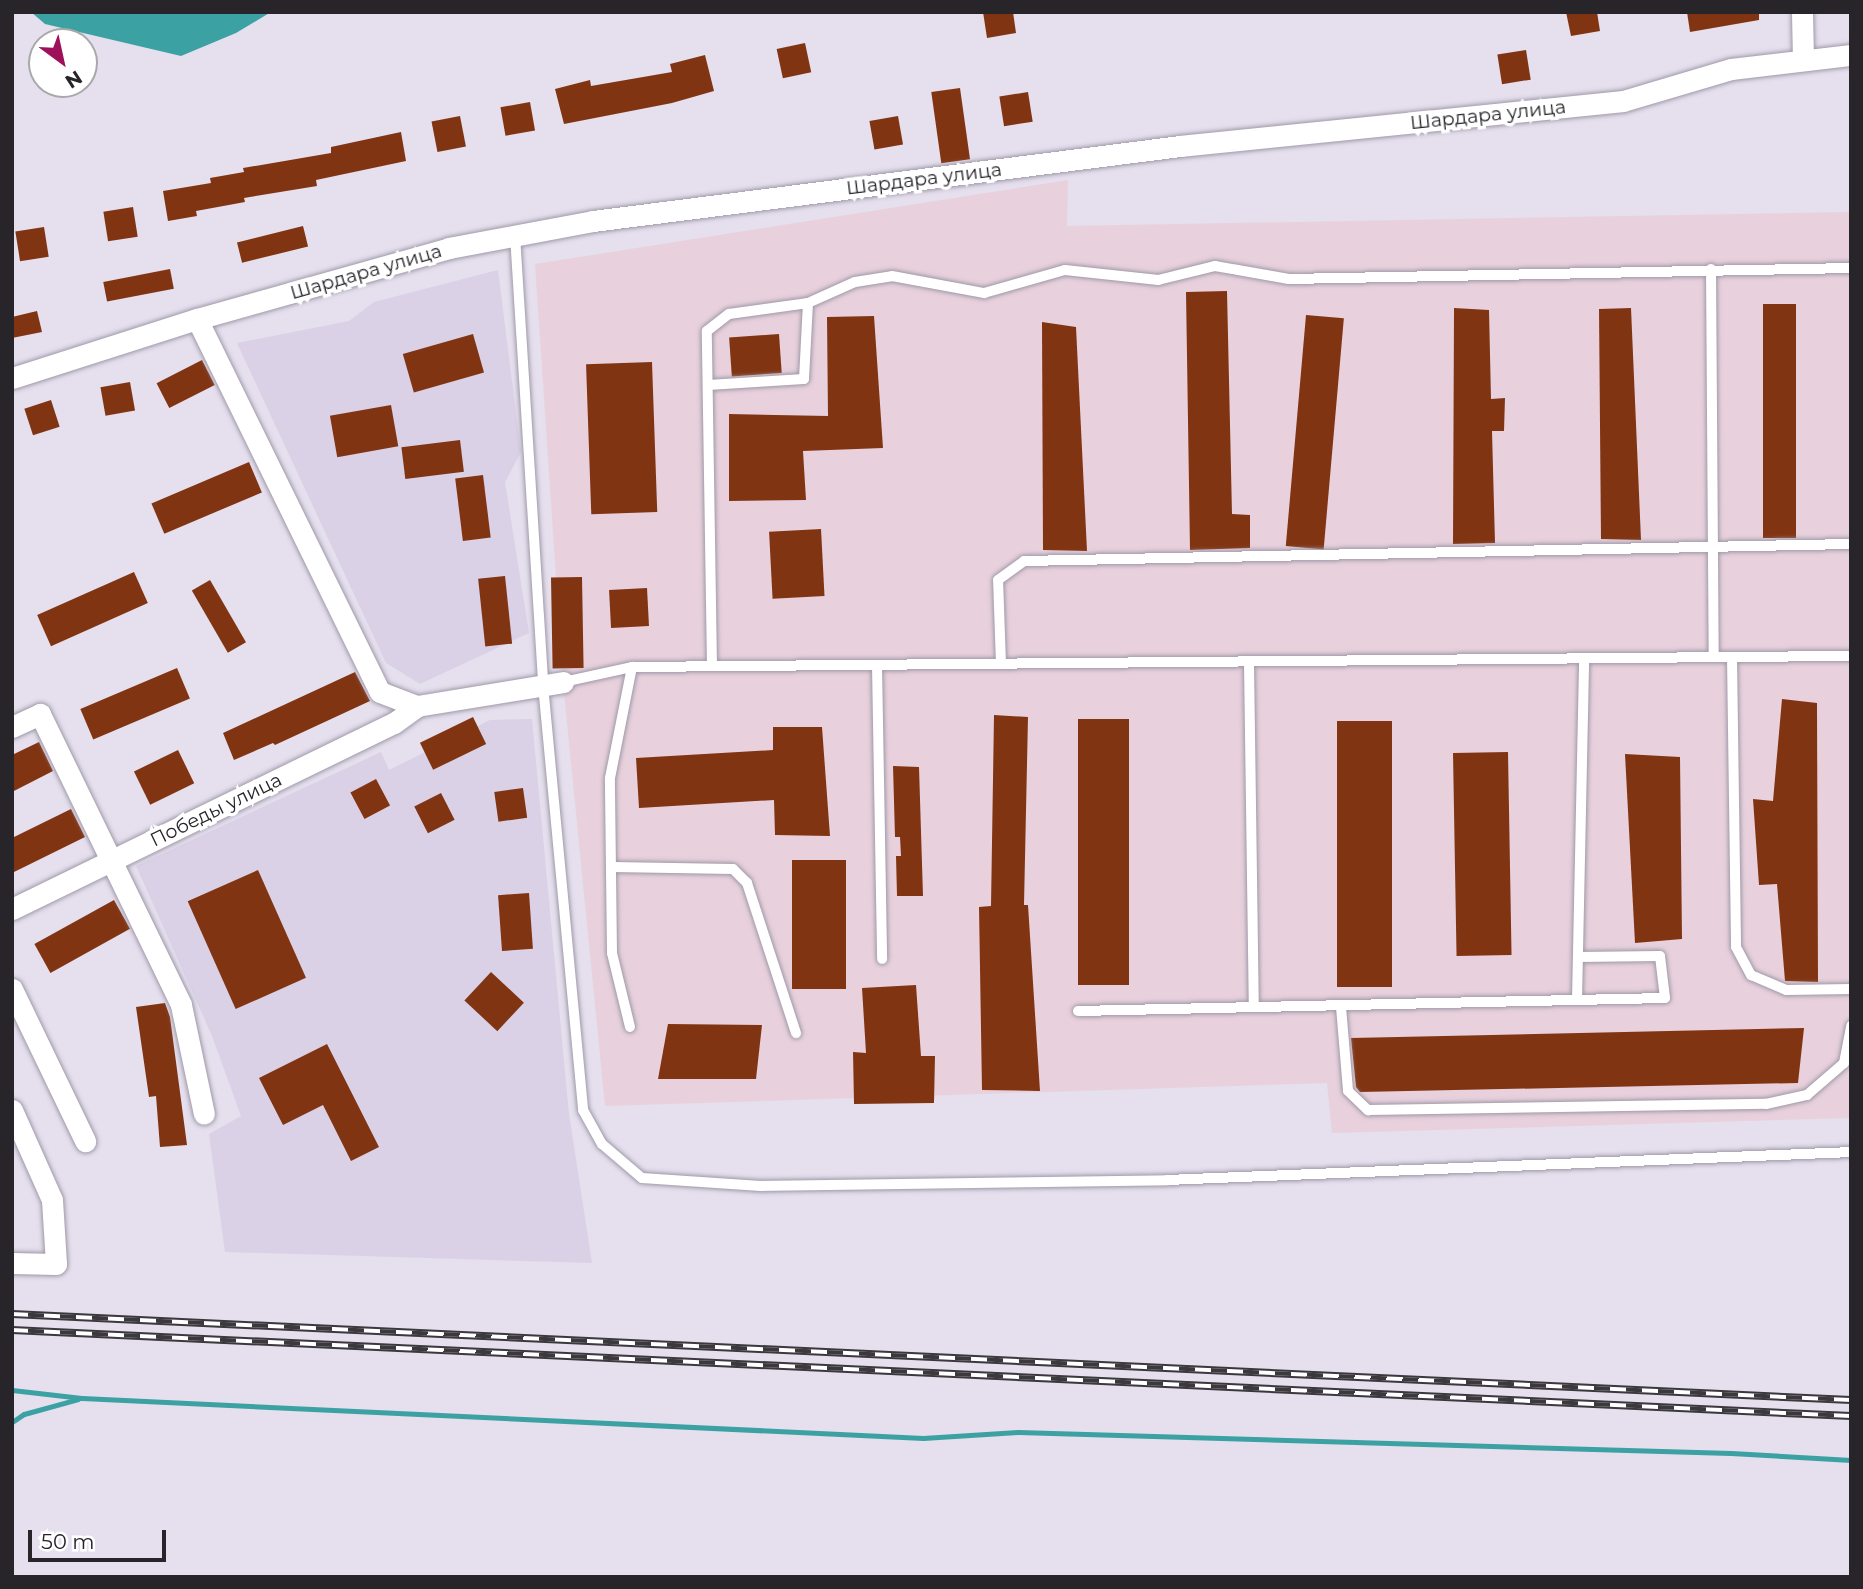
<!DOCTYPE html>
<meta charset="utf-8">
<style>
body{margin:0}
#map{position:relative;width:1863px;height:1589px;overflow:hidden;background:#e5dfee;font-family:Montserrat,sans-serif}
div>[style]{position:absolute}
.built>*{inset:0;background:#dad1e7}
.industrial>*{inset:0;background:#e8d1dc}
.water>*{inset:0;background:#3ca1a2}
.stream>*{height:5px;margin:-2.5px;padding:0 2.5px;transform-origin:2.5px;border-radius:2.5px;background:#3ca1a2}
.building>*{inset:0;background:#813412;transform-origin:0 0}
.roads{filter:drop-shadow(0 0 2px #9f99a8) drop-shadow(0 0 2px #9f99a8)}
.lane>*{height:10px;margin:-5px;padding:0 5px;transform-origin:5px;border-radius:5px;background:#fff}
.street>*{height:21px;margin:-10.5px;padding:0 10.5px;transform-origin:10.5px;border-radius:10.5px;background:#fff}
.rail>*{height:8px;margin-top:-4px;transform-origin:0;background:repeating-linear-gradient(90deg,#fff 0 16px,#3b383e 0 32px);box-sizing:border-box;border-block:2px solid #3b383e}
span{translate:-50% -50%;white-space:nowrap;text-align:center;line-height:1.15;-webkit-text-stroke:7px #fff;paint-order:stroke}
.street-label{font-size:19px;color:#27252a}
.frame{position:absolute;inset:0;border:14px solid #27252a;pointer-events:none}
.north{position:absolute;left:28px;top:28px;width:70px;height:70px;box-sizing:border-box;background:#fff;border:2px solid #a9a8aa;border-radius:50%;rotate:147deg;font-size:19px;font-weight:700;line-height:28px;text-align:center;color:#27252a}
.north::after{content:'';display:block;margin:auto;width:24px;height:32px;background:#9f105b;clip-path:polygon(50% 0,100% 100%,50% 72%,0 100%)}
.scale{position:absolute;left:28px;top:1530px;width:138px;height:32px;box-sizing:border-box;border:4px solid #27252a;border-top:0;padding-left:9px;font-size:21px;line-height:24px;white-space:nowrap;color:#27252a;-webkit-text-stroke:5px #fff;paint-order:stroke}
</style>
<div id="map">
<div class="built">
<i style="clip-path:polygon(498px 270px,521px 452px,505px 482px,529px 633px,420px 684px,386px 663px,237px 343px,349px 321px,374px 302px)"></i>
<i style="clip-path:polygon(532px 719px,569px 1114px,592px 1263px,225px 1252px,209px 1134px,241px 1116px,212px 1036px,136px 866px,381px 752px,389px 770px,490px 720px)"></i>
</div>
<div class="industrial">
<i style="clip-path:polygon(1068px 180px,1067px 226px,1851px 212px,1851px 1118px,1332px 1133px,1327px 1083px,605px 1106px,563px 682px,535px 264px)"></i>
</div>
<div class="water">
<i style="clip-path:polygon(31px 12px,271px 12px,236px 33px,181px 56px,45px 24px)"></i>
</div>
<div class="stream">
<i style="left:12px;top:1390px;width:70px;rotate:6.5deg"></i>
<i style="left:82px;top:1398px;width:842px;rotate:2.72deg"></i>
<i style="left:923px;top:1438px;width:95px;rotate:-3.6deg"></i>
<i style="left:1018px;top:1432px;width:713px;rotate:1.69deg"></i>
<i style="left:1731px;top:1453px;width:120px;rotate:3.3deg"></i>
<i style="left:12px;top:1422px;width:14px;rotate:-34deg"></i>
<i style="left:24px;top:1414px;width:56px;rotate:-15.5deg"></i>
</div>
<div class="building">
<i style="clip-path:polygon(983px 12px,1013px 12px,1016px 33px,987px 38px)"></i>
<i style="clip-path:polygon(1566px 12px,1597px 12px,1600px 31px,1571px 36px)"></i>
<i style="clip-path:polygon(1687px 12px,1759px 12px,1759px 20px,1690px 32px)"></i>
<i style="left:805px;top:43px;width:30px;height:29px;rotate:78deg"></i>
<i style="left:1526px;top:50px;width:30px;height:29px;rotate:81deg"></i>
<i style="clip-path:polygon(705px 55px,714px 91px,672px 103px,564px 124px,555px 89px,590px 80px,591px 86px,672px 72px,670px 64px)"></i>
<i style="left:960px;top:88px;width:72px;height:29px;rotate:82deg"></i>
<i style="left:1028px;top:92px;width:30px;height:29px;rotate:81deg"></i>
<i style="left:530px;top:102px;width:29px;height:30px;rotate:80deg"></i>
<i style="left:460px;top:116px;width:31px;height:29px;rotate:79deg"></i>
<i style="left:898px;top:116px;width:29px;height:29px;rotate:80deg"></i>
<i style="clip-path:polygon(401px 132px,406px 161px,316px 180px,317px 186px,244px 198px,245px 202px,196px 211px,197px 216px,168px 221px,163px 191px,211px 183px,210px 178px,244px 172px,243px 168px,331px 153px,331px 147px)"></i>
<i style="left:133px;top:207px;width:30px;height:30px;rotate:81deg"></i>
<i style="left:303px;top:226px;width:21px;height:68px;rotate:76deg"></i>
<i style="left:44px;top:227px;width:30px;height:29px;rotate:81deg"></i>
<i style="left:170px;top:269px;width:20px;height:68px;rotate:79deg"></i>
<i style="clip-path:polygon(1227px 291px,1232px 514px,1250px 515px,1250px 548px,1190px 550px,1186px 292px)"></i>
<i style="left:1763px;top:304px;width:33px;height:234px"></i>
<i style="clip-path:polygon(1454px 308px,1489px 310px,1491px 399px,1505px 398px,1504px 431px,1492px 431px,1495px 543px,1453px 544px)"></i>
<i style="clip-path:polygon(1631px 308px,1641px 540px,1601px 539px,1599px 309px)"></i>
<i style="clip-path:polygon(37px 311px,42px 332px,12px 338px,12px 317px)"></i>
<i style="left:1306px;top:315px;width:38px;height:232px;rotate:5deg"></i>
<i style="clip-path:polygon(874px 316px,883px 448px,803px 451px,806px 500px,729px 501px,729px 414px,828px 416px,827px 317px)"></i>
<i style="clip-path:polygon(1042px 322px,1076px 327px,1087px 551px,1043px 550px)"></i>
<i style="left:473px;top:334px;width:40px;height:73px;rotate:74deg"></i>
<i style="left:779px;top:334px;width:39px;height:50px;rotate:86deg"></i>
<i style="left:202px;top:360px;width:28px;height:51px;rotate:63deg"></i>
<i style="left:652px;top:362px;width:150px;height:66px;rotate:88deg"></i>
<i style="left:130px;top:382px;width:29px;height:30px;rotate:80deg"></i>
<i style="left:51px;top:400px;width:28px;height:28px;rotate:72deg"></i>
<i style="left:391px;top:405px;width:42px;height:62px;rotate:80deg"></i>
<i style="left:460px;top:440px;width:32px;height:59px;rotate:83deg"></i>
<i style="left:249px;top:462px;width:33px;height:106px;rotate:67deg"></i>
<i style="left:483px;top:475px;width:63px;height:28px;rotate:83deg"></i>
<i style="left:821px;top:529px;width:67px;height:52px;rotate:87deg"></i>
<i style="left:134px;top:572px;width:34px;height:106px;rotate:66deg"></i>
<i style="left:505px;top:576px;width:68px;height:27px;rotate:84deg"></i>
<i style="left:582px;top:577px;width:91px;height:31px;rotate:89deg"></i>
<i style="left:210px;top:580px;width:72px;height:21px;rotate:60deg"></i>
<i style="left:647px;top:588px;width:38px;height:38px;rotate:87deg"></i>
<i style="left:177px;top:668px;width:33px;height:105px;rotate:67deg"></i>
<i style="clip-path:polygon(355px 672px,370px 701px,275px 745px,273px 743px,234px 760px,223px 733px)"></i>
<i style="clip-path:polygon(1782px 699px,1817px 703px,1818px 982px,1785px 981px,1777px 884px,1759px 885px,1753px 799px,1773px 801px)"></i>
<i style="clip-path:polygon(994px 715px,1028px 717px,1024px 905px,1028px 905px,1040px 1091px,982px 1090px,979px 907px,991px 906px)"></i>
<i style="left:473px;top:717px;width:30px;height:59px;rotate:64deg"></i>
<i style="left:1078px;top:719px;width:51px;height:266px"></i>
<i style="left:1337px;top:721px;width:55px;height:266px"></i>
<i style="clip-path:polygon(773px 727px,822px 727px,830px 836px,775px 835px,774px 800px,639px 808px,636px 758px,773px 750px)"></i>
<i style="clip-path:polygon(39px 742px,53px 771px,12px 792px,12px 755px)"></i>
<i style="left:178px;top:750px;width:37px;height:49px;rotate:64deg"></i>
<i style="left:1508px;top:752px;width:203px;height:55px;rotate:89deg"></i>
<i style="clip-path:polygon(1625px 754px,1680px 757px,1682px 939px,1635px 943px)"></i>
<i style="clip-path:polygon(893px 766px,919px 767px,923px 896px,897px 896px,896px 856px,901px 856px,900px 837px,895px 837px)"></i>
<i style="left:376px;top:779px;width:30px;height:29px;rotate:62deg"></i>
<i style="left:523px;top:788px;width:30px;height:29px;rotate:82deg"></i>
<i style="left:441px;top:793px;width:30px;height:30px;rotate:63deg"></i>
<i style="clip-path:polygon(71px 809px,85px 837px,12px 873px,12px 838px)"></i>
<i style="left:846px;top:860px;width:129px;height:54px;rotate:90deg"></i>
<i style="left:258px;top:870px;width:118px;height:77px;rotate:66deg"></i>
<i style="left:529px;top:893px;width:56px;height:31px;rotate:86deg"></i>
<i style="left:114px;top:900px;width:33px;height:91px;rotate:61deg"></i>
<i style="left:491px;top:972px;width:45px;height:39px;rotate:43deg"></i>
<i style="clip-path:polygon(916px 985px,921px 1056px,935px 1056px,934px 1103px,854px 1104px,853px 1052px,866px 1053px,862px 988px)"></i>
<i style="clip-path:polygon(165px 1003px,170px 1017px,187px 1145px,160px 1147px,156px 1096px,149px 1097px,136px 1007px)"></i>
<i style="clip-path:polygon(668px 1024px,762px 1025px,756px 1079px,658px 1079px)"></i>
<i style="clip-path:polygon(1804px 1028px,1798px 1083px,1360px 1092px,1356px 1087px,1351px 1038px)"></i>
<i style="clip-path:polygon(327px 1044px,379px 1147px,351px 1161px,323px 1105px,283px 1125px,259px 1078px)"></i>
</div>
<div class="roads">
<div class="lane">
<i style="left:515px;top:235px;width:451px;rotate:86.4deg"></i>
<i style="left:543px;top:685px;width:427px;rotate:84.6deg"></i>
<i style="left:583px;top:1110px;width:39px;rotate:61deg"></i>
<i style="left:602px;top:1144px;width:52px;rotate:40.4deg"></i>
<i style="left:642px;top:1178px;width:119px;rotate:3.8deg"></i>
<i style="left:761px;top:1186px;width:406px;rotate:-0.8deg"></i>
<i style="left:1167px;top:1180px;width:685px;rotate:-2.34deg"></i>
<i style="left:1711px;top:269px;width:388px;rotate:89.6deg"></i>
<i style="left:708px;top:385px;width:96px;rotate:-3.6deg"></i>
<i style="left:804px;top:379px;width:76px;rotate:-87deg"></i>
<i style="left:1732px;top:657px;width:290px;rotate:89.2deg"></i>
<i style="left:1736px;top:947px;width:32px;rotate:62deg"></i>
<i style="left:1751px;top:975px;width:38px;rotate:23deg"></i>
<i style="left:1786px;top:990px;width:65px;rotate:-0.9deg"></i>
<i style="left:1249px;top:662px;width:343px;rotate:89.2deg"></i>
<i style="left:1001px;top:664px;width:84px;rotate:-92deg"></i>
<i style="left:998px;top:580px;width:32px;rotate:-36deg"></i>
<i style="left:1024px;top:561px;width:827px;rotate:-1.18deg"></i>
<i style="left:877px;top:665px;width:294px;rotate:89deg"></i>
<i style="left:712px;top:666px;width:335px;rotate:-90.9deg"></i>
<i style="left:707px;top:331px;width:28px;rotate:-38deg"></i>
<i style="left:729px;top:314px;width:80px;rotate:-7.9deg"></i>
<i style="left:808px;top:303px;width:51px;rotate:-24.1deg"></i>
<i style="left:855px;top:282px;width:37px;rotate:-9deg"></i>
<i style="left:892px;top:276px;width:94px;rotate:10.5deg"></i>
<i style="left:984px;top:293px;width:84px;rotate:-15.9deg"></i>
<i style="left:1065px;top:270px;width:94px;rotate:6.1deg"></i>
<i style="left:1158px;top:280px;width:59px;rotate:-13.8deg"></i>
<i style="left:1215px;top:266px;width:75px;rotate:10deg"></i>
<i style="left:1289px;top:279px;width:562px;rotate:-1.12deg"></i>
<i style="left:563px;top:682px;width:71px;rotate:-12.3deg"></i>
<i style="left:632px;top:667px;width:1219px;rotate:-0.52deg"></i>
<i style="left:612px;top:867px;width:121px;rotate:0.9deg"></i>
<i style="left:733px;top:869px;width:20px;rotate:45deg"></i>
<i style="left:747px;top:883px;width:158px;rotate:71.9deg"></i>
<i style="left:1577px;top:1000px;width:342px;rotate:-88.8deg"></i>
<i style="left:1341px;top:1007px;width:84px;rotate:85.2deg"></i>
<i style="left:1348px;top:1091px;width:28px;rotate:44deg"></i>
<i style="left:1368px;top:1110px;width:398px;rotate:-0.9deg"></i>
<i style="left:1766px;top:1104px;width:42px;rotate:-12.4deg"></i>
<i style="left:1807px;top:1095px;width:49px;rotate:-40.9deg"></i>
<i style="left:1844px;top:1063px;width:38px;rotate:-79deg"></i>
<i style="left:1078px;top:1011px;width:587px;rotate:-1.27deg"></i>
<i style="left:1665px;top:998px;width:42px;rotate:-96.8deg"></i>
<i style="left:1660px;top:956px;width:82px;rotate:179.3deg"></i>
<i style="left:630px;top:1027px;width:76px;rotate:-103.7deg"></i>
<i style="left:612px;top:953px;width:175px;rotate:-90.7deg"></i>
<i style="left:610px;top:778px;width:113px;rotate:-78.8deg"></i>
</div>
<div class="street">
<i style="left:1802px;top:12px;width:48px;rotate:88.8deg"></i>
<i style="left:197px;top:319px;width:415px;rotate:63.9deg"></i>
<i style="left:380px;top:692px;width:40px;rotate:21deg"></i>
<i style="left:417px;top:706px;width:148px;rotate:-9.3deg"></i>
<i style="left:12px;top:378px;width:194px;rotate:-17.7deg"></i>
<i style="left:197px;top:319px;width:262px;rotate:-15.7deg"></i>
<i style="left:449px;top:248px;width:147px;rotate:-10.6deg"></i>
<i style="left:593px;top:221px;width:592px;rotate:-7.28deg"></i>
<i style="left:1180px;top:146px;width:445px;rotate:-5.8deg"></i>
<i style="left:1623px;top:101px;width:113px;rotate:-16.5deg"></i>
<i style="left:1731px;top:69px;width:121px;rotate:-6.7deg"></i>
<i style="left:12px;top:727px;width:31px;rotate:-25deg"></i>
<i style="left:40px;top:714px;width:323px;rotate:64.1deg"></i>
<i style="left:181px;top:1005px;width:111px;rotate:78.1deg"></i>
<i style="left:12px;top:909px;width:425px;rotate:-26deg"></i>
<i style="left:394px;top:723px;width:29px;rotate:-36deg"></i>
<i style="left:12px;top:989px;width:169px;rotate:64.3deg"></i>
<i style="left:12px;top:1110px;width:98px;rotate:66deg"></i>
<i style="left:52px;top:1200px;width:64px;rotate:86.4deg"></i>
<i style="left:56px;top:1264px;width:44px;rotate:-178.7deg"></i>
</div>
</div>
<div class="rail">
<i style="left:12px;top:1314px;width:1841px;rotate:2.68deg"></i>
<i style="left:12px;top:1330px;width:1841px;rotate:2.68deg"></i>
</div>
<div class="street-label">
<span style="left:1488px;top:115px;rotate:-6deg">Шардара улица</span>
<span style="left:924px;top:179px;rotate:-7deg">Шардара улица</span>
<span style="left:366px;top:272px;rotate:-16deg">Шардара улица</span>
<span style="left:216px;top:810px;rotate:-26deg">Победы улица</span>
</div>
<div class="frame"></div>
<div class="north">N</div>
<div class="scale">50 m</div>
</div>
